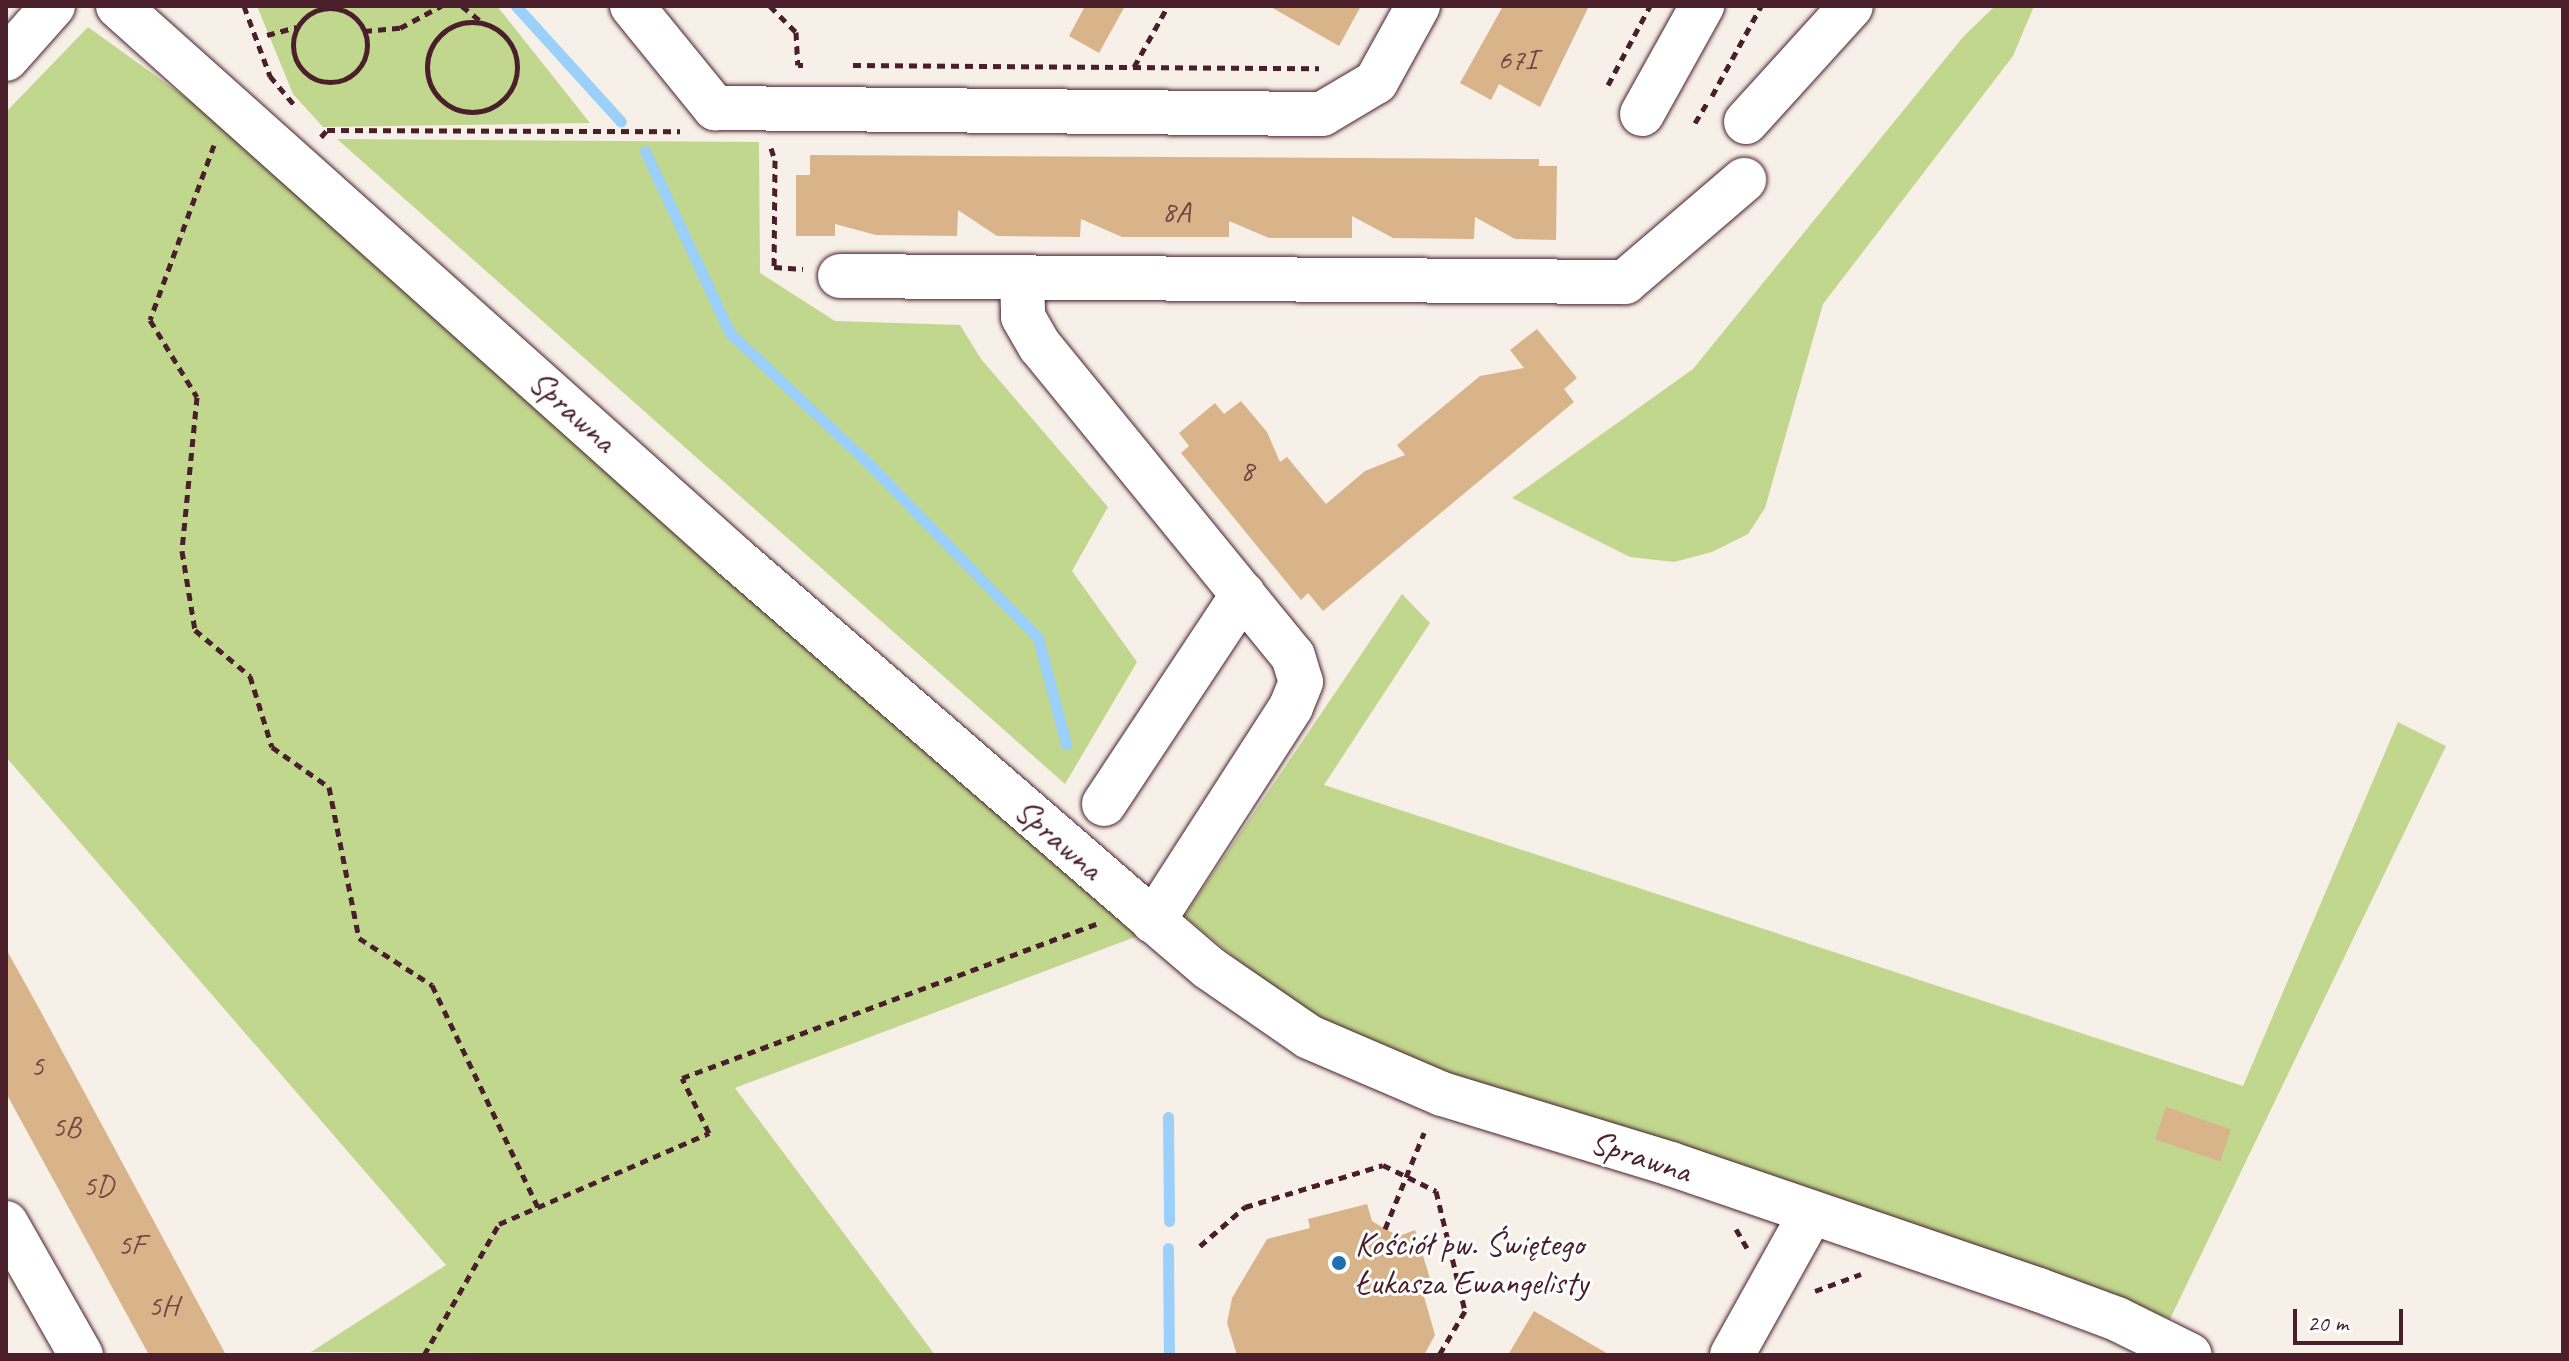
<!DOCTYPE html>
<meta charset="utf-8">
<style>
body{margin:0}
#map{position:relative;width:2569px;height:1361px;overflow:hidden;background:#f7f0e8;font-family:Caveat,sans-serif}
div>[style]{position:absolute}
.green>*{inset:0;background:#c1d78d}
.stream>*{height:11px;margin:-5.5px;padding:0 5.5px;transform-origin:5.5px;border-radius:5.5px;background:#9ad0f9}
.building>*{inset:0;background:#d9b48a;transform-origin:0 0}
.path>*{height:5px;margin-top:-2.5px;transform-origin:0;background:repeating-linear-gradient(90deg,#4a1f2b 0 8px,transparent 0 14px)}
.path>.ring{margin:-2.5px;padding:0;box-sizing:content-box;background:none;border:5px solid #4a1f2b;border-radius:50%}
.roads{filter:drop-shadow(0 0 2px #4a1f2b) drop-shadow(0 0 2px #4a1f2b)}
.minor>*{height:44px;margin:-22px;padding:0 22px;transform-origin:22px;border-radius:22px;background:#fff}
.dots>*{width:22px;height:22px;translate:-50% -50%;box-sizing:border-box;border:4px solid #fff;border-radius:50%}
span{translate:-50% -50%;white-space:nowrap;text-align:center;line-height:1.15;-webkit-text-stroke:6px #fff;paint-order:stroke}
.number-label{font-size:30px;color:#6e4443}
.number-label span{-webkit-text-stroke-width:0}
.street-label{font-size:34px;color:#4a1f2b}
.poi-label{font-size:34px;color:#4a1f2b}
.left{translate:0 -50%;text-align:left}
.frame{position:absolute;inset:0;border:8px solid #4a1f2b;pointer-events:none}
.scale{position:absolute;left:2293px;top:1309px;width:110px;height:36px;box-sizing:border-box;border:4px solid #4a1f2b;border-top:0;padding-left:10px;font-size:24px;line-height:28px;white-space:nowrap;color:#4a1f2b;-webkit-text-stroke:6px #fff;paint-order:stroke}
</style>
<div id="map">
<div class="green">
<i style="clip-path:polygon(257px 6px,497px 6px,590px 123px,323px 127px,293px 94px)"></i>
<i style="clip-path:polygon(1995px 6px,2034px 6px,2013px 56px,1823px 304px,1765px 508px,1748px 534px,1712px 552px,1674px 562px,1630px 557px,1512px 498px,1693px 369px,1963px 37px)"></i>
<i style="clip-path:polygon(88px 27px,242px 138px,1143px 934px,735px 1088px,935px 1355px,311px 1352px,446px 1265px,6px 757px,6px 112px)"></i>
<i style="clip-path:polygon(337px 139px,759px 142px,760px 273px,835px 321px,960px 325px,981px 359px,1108px 507px,1072px 571px,1137px 662px,1065px 784px)"></i>
<i style="clip-path:polygon(1402px 594px,1430px 623px,1324px 785px,2243px 1086px,2398px 722px,2446px 746px,2170px 1319px,2077px 1281px,1454px 1079px,1331px 1027px,1264px 982px,1184px 916px)"></i>
</div>
<div class="stream">
<i style="left:516px;top:6px;width:156px;rotate:47.8deg"></i>
<i style="left:645px;top:151px;width:201px;rotate:65deg"></i>
<i style="left:730px;top:333px;width:194px;rotate:43.3deg"></i>
<i style="left:871px;top:466px;width:240px;rotate:45.8deg"></i>
<i style="left:1038px;top:638px;width:110px;rotate:75.2deg"></i>
<i style="left:1168px;top:1117px;width:104px;rotate:89.4deg"></i>
<i style="left:1168px;top:1248px;width:107px;rotate:89.5deg"></i>
</div>
<div class="building">
<i style="clip-path:polygon(1085px 6px,1125px 6px,1099px 53px,1069px 36px)"></i>
<i style="clip-path:polygon(1269px 6px,1361px 6px,1339px 46px)"></i>
<i style="clip-path:polygon(1503px 6px,1589px 6px,1540px 107px,1499px 84px,1491px 100px,1460px 83px)"></i>
<i style="clip-path:polygon(810px 155px,1539px 159px,1539px 166px,1557px 166px,1556px 240px,1515px 239px,1475px 217px,1474px 239px,1393px 238px,1352px 216px,1352px 238px,1269px 238px,1229px 221px,1229px 237px,1122px 237px,1081px 219px,1080px 237px,997px 236px,958px 210px,957px 236px,876px 235px,835px 224px,835px 236px,796px 236px,796px 175px,810px 175px)"></i>
<i style="clip-path:polygon(1537px 329px,1577px 378px,1564px 389px,1574px 402px,1323px 611px,1308px 593px,1301px 600px,1181px 453px,1189px 446px,1179px 433px,1215px 403px,1224px 414px,1241px 401px,1267px 432px,1280px 462px,1287px 457px,1326px 504px,1365px 471px,1405px 455px,1397px 445px,1480px 376px,1524px 368px,1510px 350px)"></i>
<i style="clip-path:polygon(6px 949px,41px 1012px,226px 1355px,149px 1355px,6px 1093px)"></i>
<i style="left:2166px;top:1107px;width:69px;height:34px;rotate:19deg"></i>
<i style="clip-path:polygon(1367px 1204px,1372px 1221px,1385px 1229px,1399px 1236px,1415px 1230px,1433px 1288px,1423px 1293px,1435px 1335px,1424px 1355px,1237px 1355px,1227px 1323px,1232px 1298px,1267px 1239px,1310px 1228px,1308px 1219px)"></i>
<i style="clip-path:polygon(1534px 1311px,1610px 1355px,1508px 1355px)"></i>
</div>
<div class="path">
<i style="left:244px;top:6px;width:75px;rotate:69.6deg"></i>
<i style="left:270px;top:76px;width:38px;rotate:50deg"></i>
<i style="left:462px;top:6px;width:26px;rotate:39deg"></i>
<i style="left:770px;top:6px;width:37px;rotate:45deg"></i>
<i style="left:796px;top:32px;width:33px;rotate:87deg"></i>
<i style="left:798px;top:65px;width:5px"></i>
<i class="ring" style="left:293px;top:8px;width:69px;height:69px"></i>
<i class="ring" style="left:427px;top:22px;width:85px;height:85px"></i>
<i style="left:364px;top:31px;width:36px;rotate:-5deg"></i>
<i style="left:400px;top:28px;width:47px;rotate:-28.2deg"></i>
<i style="left:267px;top:35px;width:31px;rotate:-15deg"></i>
<i style="left:853px;top:65px;width:466px;rotate:0.4deg"></i>
<i style="left:1134px;top:67px;width:70px;rotate:-60.9deg"></i>
<i style="left:1608px;top:85px;width:89px;rotate:-62deg"></i>
<i style="left:1712px;top:96px;width:102px;rotate:-61.4deg"></i>
<i style="left:1695px;top:123px;width:23px;rotate:-59deg"></i>
<i style="left:321px;top:137px;width:9px;rotate:-49deg"></i>
<i style="left:327px;top:130px;width:353px;rotate:0.2deg"></i>
<i style="left:214px;top:145px;width:186px;rotate:110.1deg"></i>
<i style="left:150px;top:320px;width:90px;rotate:58.6deg"></i>
<i style="left:197px;top:397px;width:155px;rotate:95.6deg"></i>
<i style="left:182px;top:551px;width:80px;rotate:80.7deg"></i>
<i style="left:195px;top:630px;width:72px;rotate:39.9deg"></i>
<i style="left:250px;top:676px;width:74px;rotate:72.8deg"></i>
<i style="left:272px;top:747px;width:70px;rotate:35.1deg"></i>
<i style="left:329px;top:787px;width:154px;rotate:78.8deg"></i>
<i style="left:359px;top:938px;width:87px;rotate:32.8deg"></i>
<i style="left:432px;top:985px;width:246px;rotate:64.5deg"></i>
<i style="left:771px;top:148px;width:13px;rotate:72deg"></i>
<i style="left:775px;top:160px;width:107px;rotate:90.5deg"></i>
<i style="left:774px;top:267px;width:29px;rotate:4deg"></i>
<i style="left:1385px;top:1229px;width:104px;rotate:-67.9deg"></i>
<i style="left:1736px;top:1229px;width:22px;rotate:60deg"></i>
<i style="left:1200px;top:1246px;width:60px;rotate:-40.9deg"></i>
<i style="left:1245px;top:1207px;width:144px;rotate:-16.9deg"></i>
<i style="left:1383px;top:1165px;width:59px;rotate:26.1deg"></i>
<i style="left:1436px;top:1191px;width:123px;rotate:76.4deg"></i>
<i style="left:1465px;top:1311px;width:51px;rotate:120.6deg"></i>
<i style="left:1815px;top:1291px;width:49px;rotate:-20.3deg"></i>
<i style="left:424px;top:1355px;width:151px;rotate:-60.2deg"></i>
<i style="left:499px;top:1224px;width:229px;rotate:-23.4deg"></i>
<i style="left:709px;top:1133px;width:61px;rotate:-116.1deg"></i>
<i style="left:682px;top:1078px;width:442px;rotate:-20.4deg"></i>
</div>
<div class="roads">
<div class="minor">
<i style="left:118px;top:6px;width:826px;rotate:41.81deg"></i>
<i style="left:734px;top:557px;width:536px;rotate:40.91deg"></i>
<i style="left:1139px;top:908px;width:92px;rotate:40.6deg"></i>
<i style="left:1209px;top:968px;width:121px;rotate:34.6deg"></i>
<i style="left:1309px;top:1037px;width:145px;rotate:23.2deg"></i>
<i style="left:1442px;top:1094px;width:239px;rotate:17deg"></i>
<i style="left:1671px;top:1164px;width:389px;rotate:18.9deg"></i>
<i style="left:2039px;top:1290px;width:83px;rotate:20.4deg"></i>
<i style="left:2117px;top:1319px;width:81px;rotate:26.3deg"></i>
<i style="left:632px;top:6px;width:132px;rotate:50.9deg"></i>
<i style="left:715px;top:108px;width:607px;rotate:0.57deg"></i>
<i style="left:1322px;top:114px;width:63px;rotate:-30.7deg"></i>
<i style="left:1376px;top:82px;width:87px;rotate:-61.1deg"></i>
<i style="left:6px;top:59px;width:71px;rotate:-48.4deg"></i>
<i style="left:1642px;top:114px;width:124px;rotate:-60.9deg"></i>
<i style="left:1746px;top:122px;width:156px;rotate:-47.8deg"></i>
<i style="left:840px;top:276px;width:785px;rotate:0.44deg"></i>
<i style="left:1625px;top:282px;width:157px;rotate:-40.6deg"></i>
<i style="left:1022px;top:281px;width:36px;rotate:88deg"></i>
<i style="left:1023px;top:317px;width:34px;rotate:60deg"></i>
<i style="left:1040px;top:346px;width:400px;rotate:50.8deg"></i>
<i style="left:1293px;top:656px;width:27px;rotate:73deg"></i>
<i style="left:1301px;top:682px;width:27px;rotate:112deg"></i>
<i style="left:1291px;top:707px;width:255px;rotate:122.8deg"></i>
<i style="left:1104px;top:804px;width:252px;rotate:-56.5deg"></i>
<i style="left:6px;top:1223px;width:152px;rotate:60.4deg"></i>
<i style="left:1732px;top:1355px;width:162px;rotate:-60.9deg"></i>
</div>
</div>
<div class="dots">
<i style="left:1339px;top:1263px;background:#1f6fb2"></i>
</div>
<div class="number-label">
<span style="left:1517px;top:59px">67I</span>
<span style="left:1176px;top:211px">8A</span>
<span style="left:1247px;top:470px">8</span>
<span style="left:37px;top:1065px">5</span>
<span style="left:66px;top:1126px">5B</span>
<span style="left:98px;top:1185px">5D</span>
<span style="left:131px;top:1244px">5F</span>
<span style="left:163px;top:1305px">5H</span>
</div>
<div class="street-label">
<span style="left:573px;top:411px;rotate:42deg">Sprawna</span>
<span style="left:1059px;top:839px;rotate:41deg">Sprawna</span>
<span style="left:1641px;top:1156px;rotate:18deg">Sprawna</span>
</div>
<div class="poi-label">
<span class="left" style="left:1355px;top:1263px">Kościół pw. Świętego<br>Łukasza Ewangelisty</span>
</div>
<div class="frame"></div>
<div class="scale">20 m</div>
</div>
